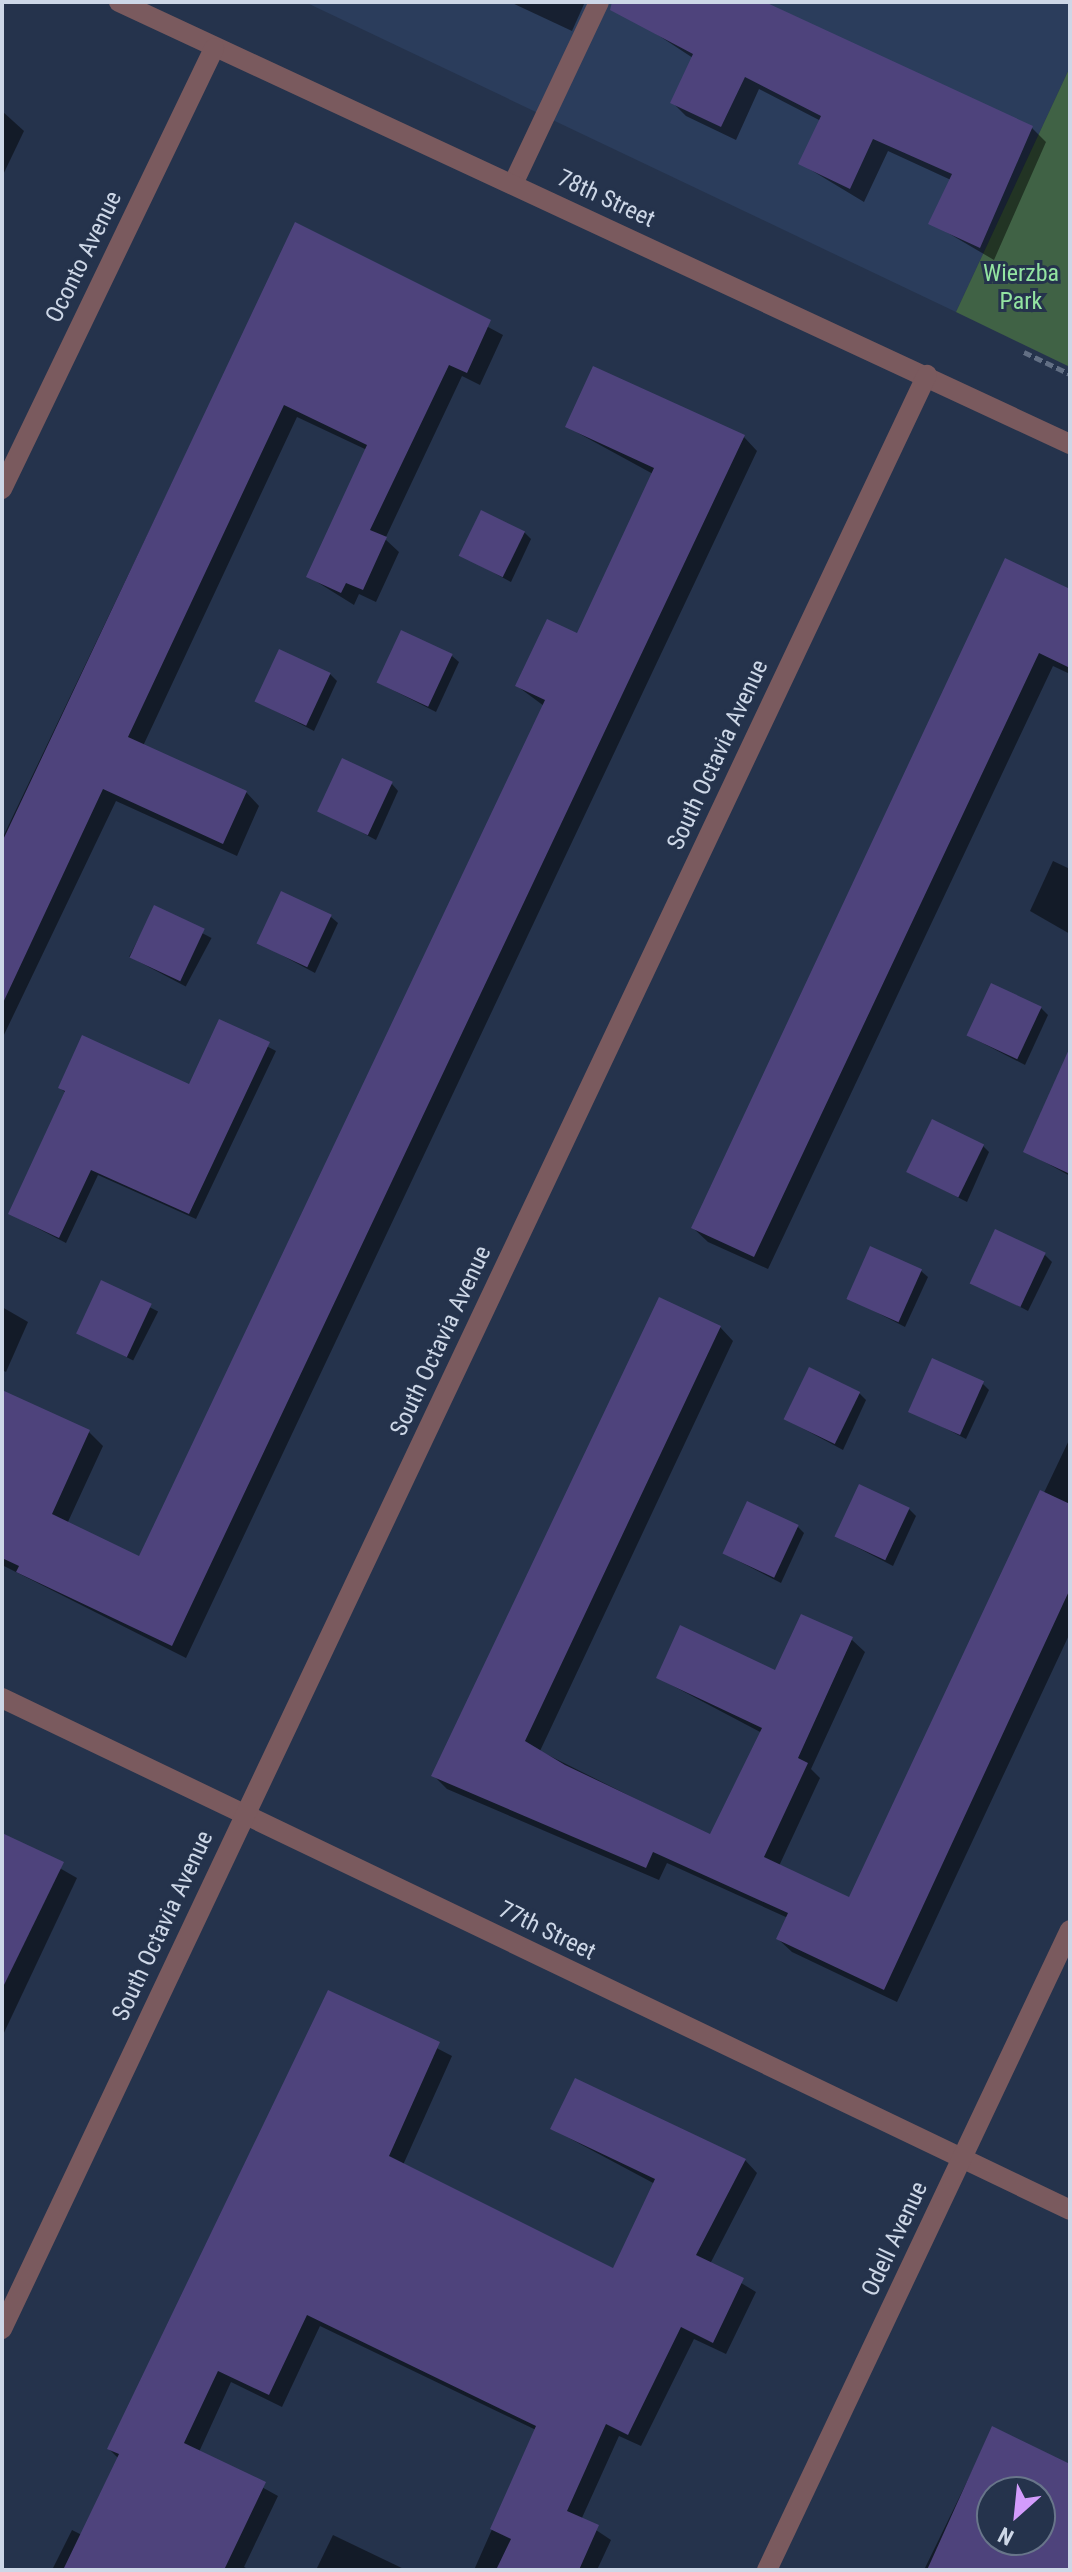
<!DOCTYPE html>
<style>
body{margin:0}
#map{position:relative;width:1072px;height:2572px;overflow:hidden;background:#25334c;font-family:"Roboto Condensed",sans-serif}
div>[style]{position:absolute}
.built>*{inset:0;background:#2b3d5c}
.green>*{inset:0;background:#406245}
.shadow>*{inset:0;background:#0007;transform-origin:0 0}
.building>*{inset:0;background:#4e437c;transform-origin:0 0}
.path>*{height:5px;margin-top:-2.5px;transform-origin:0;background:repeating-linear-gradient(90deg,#626f84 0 8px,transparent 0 12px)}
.lane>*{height:20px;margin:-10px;padding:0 10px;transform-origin:10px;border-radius:10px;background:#7a5a5e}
.street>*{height:20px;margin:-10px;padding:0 10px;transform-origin:10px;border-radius:10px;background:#7a5a5e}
span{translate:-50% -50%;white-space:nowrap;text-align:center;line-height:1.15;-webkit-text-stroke:6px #25334c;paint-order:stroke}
.street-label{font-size:24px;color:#cdd7e7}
.park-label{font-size:24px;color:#93e4a1}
.frame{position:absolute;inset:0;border:4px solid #cdd7e7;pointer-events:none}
.north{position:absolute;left:976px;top:2476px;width:80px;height:80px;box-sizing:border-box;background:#25334c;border:2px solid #68758a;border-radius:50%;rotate:207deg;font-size:22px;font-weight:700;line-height:32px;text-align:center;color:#cdd7e7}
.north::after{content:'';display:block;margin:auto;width:28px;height:36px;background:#d39cfc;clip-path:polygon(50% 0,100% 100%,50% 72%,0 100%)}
</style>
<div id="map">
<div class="built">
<i style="clip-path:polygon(305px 2px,1070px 2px,1070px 67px,956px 312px)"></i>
</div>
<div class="green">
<i style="clip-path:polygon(1070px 67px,1070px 367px,956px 312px)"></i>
</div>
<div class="shadow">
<i style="clip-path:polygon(510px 2px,585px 2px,572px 31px)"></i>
<i style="clip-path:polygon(644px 2px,755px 2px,1032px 128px,1046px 142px,994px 260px,931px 223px,951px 180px,888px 151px,864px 202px,801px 164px,821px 121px,759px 89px,736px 140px,686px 116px,672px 102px,693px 58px,635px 20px)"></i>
<i style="clip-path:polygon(2px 111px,24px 131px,2px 177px)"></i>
<i style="clip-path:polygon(296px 224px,503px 335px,480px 385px,462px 376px,385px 539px,399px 552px,376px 602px,359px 594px,354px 605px,309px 577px,367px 450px,297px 417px,143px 746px,246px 792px,259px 806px,237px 856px,116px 801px,2px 1039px,2px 839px)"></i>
<i style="clip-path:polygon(567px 427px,744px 437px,757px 451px,186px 1658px,2px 1565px,2px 1492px,89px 1432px,103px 1446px,67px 1524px,140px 1558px,544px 706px,517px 686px,578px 636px,653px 474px)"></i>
<i style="clip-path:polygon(524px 532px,531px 539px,511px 582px,462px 556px)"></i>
<i style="clip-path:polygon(1070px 591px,1070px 674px,1053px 666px,768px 1269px,708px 1242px,693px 1228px)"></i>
<i style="clip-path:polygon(452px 656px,459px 662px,436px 712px,379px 683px)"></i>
<i style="clip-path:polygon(330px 674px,337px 681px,314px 731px,258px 702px)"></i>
<i style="clip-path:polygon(392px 784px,398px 791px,376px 840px,320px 810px)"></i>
<i style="clip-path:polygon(1053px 861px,1070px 869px,1070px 934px,1030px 911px)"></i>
<i style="left:155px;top:908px;width:64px;height:55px;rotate:28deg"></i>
<i style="clip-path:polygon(331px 917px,338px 923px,315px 973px,259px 943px)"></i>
<i style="clip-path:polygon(1041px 1008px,1048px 1015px,1025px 1065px,969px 1036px)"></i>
<i style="clip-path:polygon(220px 1022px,276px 1051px,196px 1219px,98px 1175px,66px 1243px,10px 1214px,66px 1093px,60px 1088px,190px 1086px)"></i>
<i style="clip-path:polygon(1070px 1112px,1070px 1176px,1025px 1151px)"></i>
<i style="clip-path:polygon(982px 1145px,989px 1152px,967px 1202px,910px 1173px)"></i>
<i style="clip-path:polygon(1045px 1255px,1052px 1262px,1028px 1311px,972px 1282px)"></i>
<i style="clip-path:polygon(921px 1271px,928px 1277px,905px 1327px,849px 1298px)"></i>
<i style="left:102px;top:1283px;width:63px;height:55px;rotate:27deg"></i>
<i style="clip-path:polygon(2px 1307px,28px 1322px,6px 1372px,2px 1370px)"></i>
<i style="clip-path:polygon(720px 1327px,733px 1341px,540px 1751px,710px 1836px,762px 1733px,658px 1678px,776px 1673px,851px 1639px,865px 1652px,811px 1769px,820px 1778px,779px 1866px,850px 1900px,1070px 1438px,1070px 1633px,897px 2002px,792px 1952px,778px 1939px,788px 1918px,667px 1863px,659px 1880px,447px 1789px,434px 1776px)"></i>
<i style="clip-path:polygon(982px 1383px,989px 1390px,966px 1439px,910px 1410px)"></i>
<i style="clip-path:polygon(859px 1393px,866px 1400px,843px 1450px,787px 1420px)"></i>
<i style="clip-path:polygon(909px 1509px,916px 1516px,893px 1566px,837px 1537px)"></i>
<i style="clip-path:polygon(798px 1527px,804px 1533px,781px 1583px,725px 1554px)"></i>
<i style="clip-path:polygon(2px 1835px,77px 1878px,2px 2037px)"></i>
<i style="clip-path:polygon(329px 1992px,452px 2056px,403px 2165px,614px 2271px,655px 2184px,552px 2129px,745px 2160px,757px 2173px,710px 2264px,756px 2292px,726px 2354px,694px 2339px,641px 2446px,619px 2436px,581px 2520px,611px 2540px,597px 2570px,474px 2570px,536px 2430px,320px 2326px,282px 2407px,231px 2382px,199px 2452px,278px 2496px,244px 2567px,250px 2570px,52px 2570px,72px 2530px,82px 2535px,119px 2459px,109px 2449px)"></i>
<i style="clip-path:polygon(evenodd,993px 2428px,1070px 2467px,1070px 2570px,924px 2570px,993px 2428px,992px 2492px,1040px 2492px,1040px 2540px,992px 2540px,992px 2492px)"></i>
<i style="clip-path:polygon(333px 2535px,406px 2570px,316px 2570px)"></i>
</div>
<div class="building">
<i style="clip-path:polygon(612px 2px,765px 2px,1033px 126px,980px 248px,928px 224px,952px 174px,873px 139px,850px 189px,798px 164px,821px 116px,745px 77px,721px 127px,670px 103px,693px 54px,610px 10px)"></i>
<i style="clip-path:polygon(295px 222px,491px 320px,467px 373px,449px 365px,370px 530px,387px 537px,363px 590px,346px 583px,341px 593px,306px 577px,367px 445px,284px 405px,128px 737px,247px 791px,223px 844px,103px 789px,2px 1005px,2px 842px)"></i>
<i style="clip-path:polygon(593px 366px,745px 435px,172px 1646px,16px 1572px,19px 1566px,2px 1558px,2px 1390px,90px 1430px,52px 1514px,139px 1556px,545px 700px,515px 686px,547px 619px,577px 633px,654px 468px,565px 427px)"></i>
<i style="left:481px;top:510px;width:49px;height:51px;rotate:26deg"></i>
<i style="clip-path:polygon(1005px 558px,1070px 589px,1070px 668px,1039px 653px,754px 1257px,691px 1228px)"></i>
<i style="left:401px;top:630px;width:57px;height:58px;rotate:25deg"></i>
<i style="left:279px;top:649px;width:57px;height:58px;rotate:25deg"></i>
<i style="left:342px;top:758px;width:56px;height:59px;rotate:25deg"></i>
<i style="left:281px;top:891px;width:56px;height:58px;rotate:25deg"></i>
<i style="left:154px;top:905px;width:56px;height:58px;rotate:25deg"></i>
<i style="left:991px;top:983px;width:56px;height:58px;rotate:25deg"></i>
<i style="clip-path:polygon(219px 1019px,270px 1042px,189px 1214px,91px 1170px,59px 1238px,8px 1214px,65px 1091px,58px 1088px,82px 1035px,189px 1084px)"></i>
<i style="clip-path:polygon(1070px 1047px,1070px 1174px,1023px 1152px)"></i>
<i style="left:932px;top:1119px;width:58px;height:59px;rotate:26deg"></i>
<i style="left:995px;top:1229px;width:56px;height:60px;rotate:25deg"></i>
<i style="left:870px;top:1246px;width:57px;height:58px;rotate:24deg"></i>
<i style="left:101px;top:1280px;width:56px;height:59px;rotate:25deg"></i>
<i style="clip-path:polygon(659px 1297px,721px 1326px,525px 1741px,565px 1765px,710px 1834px,762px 1728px,656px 1678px,680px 1625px,775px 1670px,801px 1614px,853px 1637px,798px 1758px,808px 1763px,764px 1857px,849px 1897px,1040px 1490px,1070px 1504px,1070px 1589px,884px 1990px,776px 1939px,788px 1913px,653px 1852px,646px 1868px,431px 1776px)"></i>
<i style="left:932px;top:1358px;width:57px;height:59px;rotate:24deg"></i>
<i style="left:809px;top:1367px;width:57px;height:58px;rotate:26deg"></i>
<i style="left:859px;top:1484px;width:56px;height:58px;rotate:25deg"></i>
<i style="left:747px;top:1501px;width:57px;height:58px;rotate:25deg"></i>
<i style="clip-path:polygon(2px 1833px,64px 1862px,2px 1989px)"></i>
<i style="clip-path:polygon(328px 1990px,440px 2042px,389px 2156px,613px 2268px,655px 2179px,550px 2129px,575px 2078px,746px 2159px,696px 2255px,744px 2278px,713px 2343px,681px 2327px,628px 2435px,606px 2424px,567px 2511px,599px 2525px,579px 2570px,496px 2570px,511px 2539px,490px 2529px,536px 2426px,307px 2315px,269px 2395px,218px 2371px,184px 2443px,266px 2482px,224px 2570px,63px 2570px,119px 2454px,107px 2449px)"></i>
<i style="clip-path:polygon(evenodd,992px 2426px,1070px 2464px,1070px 2570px,927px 2570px,992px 2426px,992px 2492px,1040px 2492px,1040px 2540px,992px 2540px,992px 2492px)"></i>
</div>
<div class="path">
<i style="left:1024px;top:352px;width:51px;rotate:25.6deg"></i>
</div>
<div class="lane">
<i style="left:513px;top:184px;width:201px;rotate:-64.7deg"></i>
</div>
<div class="street">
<i style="left:119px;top:2px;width:1049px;rotate:24.93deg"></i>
<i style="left:2px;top:489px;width:489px;rotate:-64.3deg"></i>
<i style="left:2px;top:1698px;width:1184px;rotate:25.61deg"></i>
<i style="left:2px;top:2329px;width:2162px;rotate:-64.67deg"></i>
<i style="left:767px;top:2570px;width:708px;rotate:-64.67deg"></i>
</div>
<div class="street-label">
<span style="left:606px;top:199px;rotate:25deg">78th Street</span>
<span style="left:84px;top:257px;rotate:-64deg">Oconto Avenue</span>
<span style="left:718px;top:755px;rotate:-65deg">South Octavia Avenue</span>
<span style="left:441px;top:1341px;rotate:-65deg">South Octavia Avenue</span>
<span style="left:163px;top:1926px;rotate:-65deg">South Octavia Avenue</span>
<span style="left:547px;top:1931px;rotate:26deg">77th Street</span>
<span style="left:895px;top:2239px;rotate:-65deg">Odell Avenue</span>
</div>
<div class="park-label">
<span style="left:1021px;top:288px">Wierzba<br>Park</span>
</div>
<div class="frame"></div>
<div class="north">N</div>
</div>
